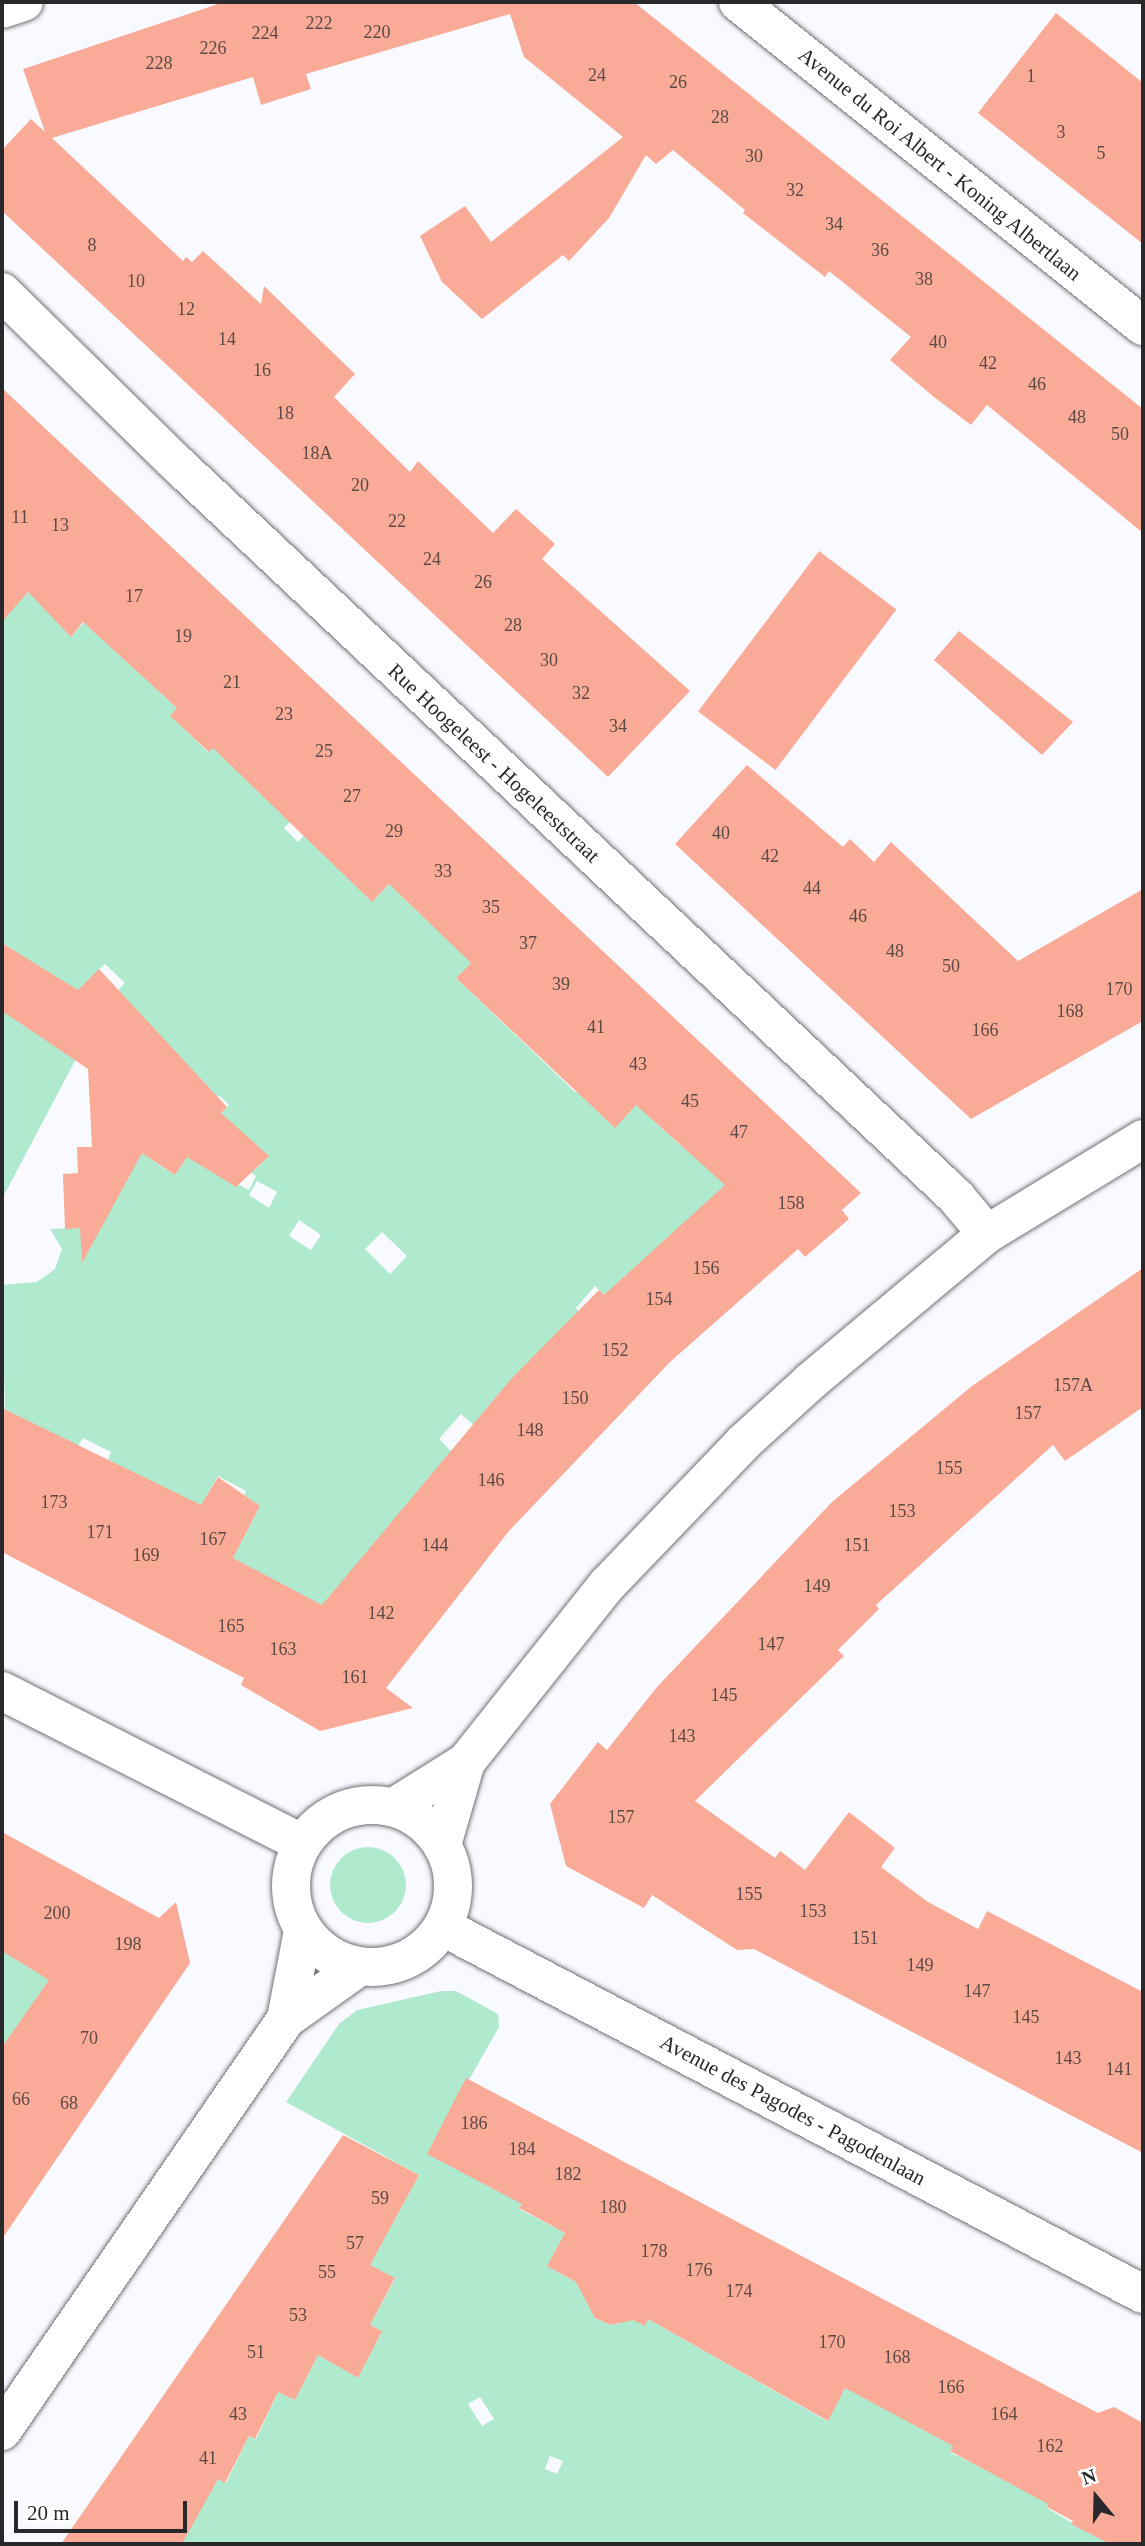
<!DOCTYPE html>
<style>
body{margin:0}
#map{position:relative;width:1145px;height:2546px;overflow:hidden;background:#f9faff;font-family:Georgia,serif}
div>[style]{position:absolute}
.green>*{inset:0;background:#b0eace}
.round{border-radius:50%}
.building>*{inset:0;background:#f9ab97;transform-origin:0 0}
.roads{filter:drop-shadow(0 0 2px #717176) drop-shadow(0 0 2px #717176)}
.minor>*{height:38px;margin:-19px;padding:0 19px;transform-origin:19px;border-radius:19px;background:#fff}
.minor>.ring{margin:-19px;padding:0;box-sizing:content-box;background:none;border:38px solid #fff;border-radius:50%}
span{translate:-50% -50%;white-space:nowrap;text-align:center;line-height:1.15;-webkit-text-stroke:5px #fff;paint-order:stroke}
.number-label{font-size:18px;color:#5d4a46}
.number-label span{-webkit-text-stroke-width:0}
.street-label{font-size:21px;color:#29292b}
.frame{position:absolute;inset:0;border:4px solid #29292b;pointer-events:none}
.north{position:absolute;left:1061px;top:2462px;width:70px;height:70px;-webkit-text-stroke:5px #fff;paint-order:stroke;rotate:341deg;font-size:19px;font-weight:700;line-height:28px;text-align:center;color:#29292b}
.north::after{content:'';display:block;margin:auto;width:24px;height:32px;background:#29292b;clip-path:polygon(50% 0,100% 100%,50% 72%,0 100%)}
.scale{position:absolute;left:14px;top:2501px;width:173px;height:32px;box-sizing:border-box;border:4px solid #29292b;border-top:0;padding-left:9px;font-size:21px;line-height:24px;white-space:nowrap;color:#29292b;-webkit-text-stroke:5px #fff;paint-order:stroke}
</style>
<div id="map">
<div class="green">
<i style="clip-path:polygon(evenodd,116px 494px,157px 534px,66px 632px,71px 637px,84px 622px,177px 708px,171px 716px,208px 752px,233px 726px,291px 821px,284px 828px,298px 842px,310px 829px,329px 859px,372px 902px,389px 884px,434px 927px,477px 958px,456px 978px,575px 1092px,648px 1092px,655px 1122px,680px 1145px,743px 1174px,624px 1277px,616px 1308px,595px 1286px,576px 1308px,582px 1316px,511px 1379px,486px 1409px,487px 1437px,461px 1414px,439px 1439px,451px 1451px,324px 1608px,229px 1565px,260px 1506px,244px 1495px,246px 1491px,218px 1476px,197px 1512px,155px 1483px,108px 1460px,111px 1452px,83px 1438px,69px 1461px,2px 1430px,5px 1410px,2px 1285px,37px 1282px,55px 1269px,62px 1249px,50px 1229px,101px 1227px,95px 1023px,2px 1199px,2px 992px,34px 1011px,18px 963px,2px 990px,2px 969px,14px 950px,2px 943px,2px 575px,24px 597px,116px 494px,105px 964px,125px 983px,96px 1013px,75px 993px,105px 964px,116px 494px,219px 1095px,229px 1105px,217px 1117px,207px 1107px,219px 1095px,116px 494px,189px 1154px,175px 1175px,153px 1161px,153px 1160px,189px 1154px,116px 494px,240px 1154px,268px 1156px,256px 1169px,240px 1154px,116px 494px,237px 1163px,256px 1176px,249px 1190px,228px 1179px,237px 1163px,116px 494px,257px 1181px,277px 1192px,269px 1208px,249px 1195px,257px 1181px,116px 494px,299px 1220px,321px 1235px,311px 1250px,289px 1236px,299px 1220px,116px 494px,382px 1232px,407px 1256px,390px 1274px,365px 1249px,382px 1232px)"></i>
<i class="round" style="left:330px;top:1847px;width:76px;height:76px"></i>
<i style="clip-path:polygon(2px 1951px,58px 1968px,2px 2071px)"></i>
<i style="clip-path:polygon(evenodd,441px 1991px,456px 1991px,498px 2014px,499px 2027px,433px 2143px,453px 2168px,527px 2194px,519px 2209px,565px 2233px,547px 2266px,600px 2295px,592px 2311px,595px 2318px,611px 2325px,620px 2323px,624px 2315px,645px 2325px,648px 2319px,827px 2421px,848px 2382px,927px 2432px,957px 2440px,950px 2452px,1049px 2501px,1047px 2508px,1094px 2536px,1114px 2496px,1143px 2511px,1143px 2529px,1125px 2544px,178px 2544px,218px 2479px,226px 2483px,249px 2436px,256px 2439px,278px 2392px,295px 2400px,318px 2355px,358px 2377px,382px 2331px,370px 2325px,395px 2279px,369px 2265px,419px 2175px,286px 2102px,339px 2024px,357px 2010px,441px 1991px,480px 2397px,494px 2419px,482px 2426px,468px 2404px,480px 2397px,441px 1991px,550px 2456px,563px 2461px,557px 2474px,545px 2469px,550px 2456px)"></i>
</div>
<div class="building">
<i style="clip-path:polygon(224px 2px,634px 2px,1143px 409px,1143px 533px,987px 405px,971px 425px,934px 397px,890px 360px,911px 337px,829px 271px,825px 277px,743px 213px,745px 210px,673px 150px,656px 164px,646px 155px,609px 218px,569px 261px,563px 255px,482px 319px,442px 282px,420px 236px,465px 206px,491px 242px,623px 137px,524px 57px,510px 14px,306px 74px,311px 89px,261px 105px,253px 77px,52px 138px,183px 261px,186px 257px,192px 262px,203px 251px,261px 304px,264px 286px,355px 374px,334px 397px,410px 472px,418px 461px,493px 533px,516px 509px,555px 544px,542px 559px,690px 691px,608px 777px,2px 211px,2px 150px,31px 119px,45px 132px,23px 69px)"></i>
<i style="clip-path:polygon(1056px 13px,1143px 83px,1143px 244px,978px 113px)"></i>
<i style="clip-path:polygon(2px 388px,861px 1193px,842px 1210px,849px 1219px,805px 1257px,798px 1249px,670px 1362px,509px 1531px,386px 1688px,413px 1708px,320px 1731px,241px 1685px,244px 1678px,2px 1552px,2px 1408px,201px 1505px,218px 1477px,260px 1506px,233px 1558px,322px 1605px,511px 1379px,599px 1290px,604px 1295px,725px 1185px,636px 1105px,615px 1128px,456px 978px,471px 963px,389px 884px,372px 902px,213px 748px,209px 752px,170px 716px,177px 708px,83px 622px,71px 637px,28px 592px,2px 622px)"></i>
<i style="left:819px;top:551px;width:97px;height:201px;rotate:37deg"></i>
<i style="clip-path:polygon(959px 631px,1073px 722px,1042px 755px,934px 660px)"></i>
<i style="clip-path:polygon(747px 765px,843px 847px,850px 839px,874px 862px,891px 842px,1018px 961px,1143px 889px,1143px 1021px,971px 1119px,675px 844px)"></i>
<i style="clip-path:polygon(2px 943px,78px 990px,99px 969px,227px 1107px,221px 1113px,269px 1156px,236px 1187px,187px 1157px,175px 1175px,142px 1153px,82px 1263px,80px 1228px,65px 1229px,63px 1174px,78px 1173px,77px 1147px,92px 1147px,88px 1069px,2px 1011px)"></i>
<i style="clip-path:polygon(1143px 1268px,1143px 1407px,1065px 1461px,1053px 1445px,876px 1605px,879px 1609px,838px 1650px,844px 1656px,695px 1801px,775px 1858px,780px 1851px,805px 1870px,849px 1812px,895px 1848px,881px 1867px,928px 1902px,978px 1929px,987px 1911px,1143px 1992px,1143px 2153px,754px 1949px,737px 1950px,652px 1895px,644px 1908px,566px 1866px,550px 1804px,598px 1742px,607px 1750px,657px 1687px,832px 1502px,972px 1386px)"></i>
<i style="clip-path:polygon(2px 1832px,159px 1918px,176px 1902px,190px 1963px,2px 2239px,2px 2047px,49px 1980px,2px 1951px)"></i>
<i style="clip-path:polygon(466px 2078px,1098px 2413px,1114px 2407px,1143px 2423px,1143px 2544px,1110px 2544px,1071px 2524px,1073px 2521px,1047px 2507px,1048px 2504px,950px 2451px,953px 2446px,845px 2388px,828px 2421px,648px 2319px,645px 2326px,633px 2320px,611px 2325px,595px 2318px,576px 2282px,547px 2266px,565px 2233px,519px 2208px,522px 2204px,427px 2154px)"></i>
<i style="clip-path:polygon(343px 2135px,419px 2175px,370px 2265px,395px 2278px,370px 2325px,382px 2331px,358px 2378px,318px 2355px,295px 2400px,278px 2392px,255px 2439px,249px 2436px,225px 2483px,218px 2479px,182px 2544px,61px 2544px)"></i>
</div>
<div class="roads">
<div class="minor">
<i style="left:738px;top:2px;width:519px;rotate:38.66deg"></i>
<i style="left:2px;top:9px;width:23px;rotate:-18deg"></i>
<i style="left:2px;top:292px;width:241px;rotate:44.5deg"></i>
<i style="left:174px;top:461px;width:1074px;rotate:43.26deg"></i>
<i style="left:956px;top:1197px;width:48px;rotate:50deg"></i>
<i style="left:2px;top:1691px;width:336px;rotate:26.9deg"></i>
<i class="ring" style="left:291px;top:1805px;width:124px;height:124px"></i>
<i style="left:394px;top:1807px;width:85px;rotate:-32deg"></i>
<i style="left:466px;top:1762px;width:226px;rotate:-51.5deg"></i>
<i style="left:607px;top:1585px;width:198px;rotate:-46.2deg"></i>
<i style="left:744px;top:1442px;width:91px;rotate:-42.3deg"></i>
<i style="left:811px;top:1381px;width:229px;rotate:-39.9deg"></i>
<i style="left:987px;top:1234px;width:183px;rotate:-31.3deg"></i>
<i style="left:442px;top:1845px;width:86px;rotate:-73.9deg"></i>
<i style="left:443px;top:1927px;width:790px;rotate:27.67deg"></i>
<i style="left:286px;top:2019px;width:90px;rotate:-79.1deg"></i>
<i style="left:2px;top:2431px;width:500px;rotate:-55.42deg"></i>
<i style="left:286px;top:2019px;width:90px;rotate:-35.5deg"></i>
</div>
</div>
<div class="number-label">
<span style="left:319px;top:23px">222</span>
<span style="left:377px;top:32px">220</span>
<span style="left:265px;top:33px">224</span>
<span style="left:213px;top:48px">226</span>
<span style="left:159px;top:63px">228</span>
<span style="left:597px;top:75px">24</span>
<span style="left:1031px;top:76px">1</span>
<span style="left:678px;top:82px">26</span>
<span style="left:720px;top:117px">28</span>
<span style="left:1061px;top:132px">3</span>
<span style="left:1101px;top:153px">5</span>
<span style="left:754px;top:156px">30</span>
<span style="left:795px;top:190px">32</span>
<span style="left:834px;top:224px">34</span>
<span style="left:92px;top:245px">8</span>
<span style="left:880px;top:250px">36</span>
<span style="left:924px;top:279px">38</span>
<span style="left:136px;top:281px">10</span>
<span style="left:186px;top:309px">12</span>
<span style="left:227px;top:339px">14</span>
<span style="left:938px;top:342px">40</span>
<span style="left:988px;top:363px">42</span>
<span style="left:262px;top:370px">16</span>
<span style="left:1037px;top:384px">46</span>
<span style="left:285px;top:413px">18</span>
<span style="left:1077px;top:417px">48</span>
<span style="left:1120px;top:434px">50</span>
<span style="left:317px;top:453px">18A</span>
<span style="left:360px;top:485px">20</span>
<span style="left:20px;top:517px">11</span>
<span style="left:397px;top:521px">22</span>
<span style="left:60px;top:525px">13</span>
<span style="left:432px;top:559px">24</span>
<span style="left:483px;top:582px">26</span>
<span style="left:134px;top:596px">17</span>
<span style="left:513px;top:625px">28</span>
<span style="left:183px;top:636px">19</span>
<span style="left:549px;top:660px">30</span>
<span style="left:232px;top:682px">21</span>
<span style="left:581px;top:693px">32</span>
<span style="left:284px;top:714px">23</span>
<span style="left:618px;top:726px">34</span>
<span style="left:324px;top:751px">25</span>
<span style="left:352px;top:796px">27</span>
<span style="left:394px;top:831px">29</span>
<span style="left:721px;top:833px">40</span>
<span style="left:770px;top:856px">42</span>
<span style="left:443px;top:871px">33</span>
<span style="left:812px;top:888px">44</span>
<span style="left:491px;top:907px">35</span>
<span style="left:858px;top:916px">46</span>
<span style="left:528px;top:943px">37</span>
<span style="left:895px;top:951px">48</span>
<span style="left:951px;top:966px">50</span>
<span style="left:561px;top:984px">39</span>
<span style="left:1119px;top:989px">170</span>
<span style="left:1070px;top:1011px">168</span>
<span style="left:596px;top:1027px">41</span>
<span style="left:985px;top:1030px">166</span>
<span style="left:638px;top:1064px">43</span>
<span style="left:690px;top:1101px">45</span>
<span style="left:739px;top:1132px">47</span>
<span style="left:791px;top:1203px">158</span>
<span style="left:706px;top:1268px">156</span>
<span style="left:659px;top:1299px">154</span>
<span style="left:615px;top:1350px">152</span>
<span style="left:1073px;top:1385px">157A</span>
<span style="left:575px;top:1398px">150</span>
<span style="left:1028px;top:1413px">157</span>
<span style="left:530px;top:1430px">148</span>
<span style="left:949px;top:1468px">155</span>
<span style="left:491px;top:1480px">146</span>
<span style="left:54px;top:1502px">173</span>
<span style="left:902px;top:1511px">153</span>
<span style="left:100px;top:1532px">171</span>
<span style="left:213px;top:1539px">167</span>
<span style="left:435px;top:1545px">144</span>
<span style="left:857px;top:1545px">151</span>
<span style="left:146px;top:1555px">169</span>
<span style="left:817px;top:1586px">149</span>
<span style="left:381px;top:1613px">142</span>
<span style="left:231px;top:1626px">165</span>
<span style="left:771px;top:1644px">147</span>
<span style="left:283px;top:1649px">163</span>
<span style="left:355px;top:1677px">161</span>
<span style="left:724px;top:1695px">145</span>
<span style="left:682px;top:1736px">143</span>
<span style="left:621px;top:1817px">157</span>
<span style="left:749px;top:1894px">155</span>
<span style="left:813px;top:1911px">153</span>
<span style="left:57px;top:1913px">200</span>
<span style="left:865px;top:1938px">151</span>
<span style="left:128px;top:1944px">198</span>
<span style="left:920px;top:1965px">149</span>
<span style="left:977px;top:1991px">147</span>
<span style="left:1026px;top:2017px">145</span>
<span style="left:89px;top:2038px">70</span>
<span style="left:1068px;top:2058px">143</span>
<span style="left:1119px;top:2069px">141</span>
<span style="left:21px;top:2099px">66</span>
<span style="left:69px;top:2103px">68</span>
<span style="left:474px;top:2123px">186</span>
<span style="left:522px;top:2149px">184</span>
<span style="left:568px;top:2174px">182</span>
<span style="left:380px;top:2198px">59</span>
<span style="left:613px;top:2207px">180</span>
<span style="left:355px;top:2243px">57</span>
<span style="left:654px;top:2251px">178</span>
<span style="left:699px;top:2270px">176</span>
<span style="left:327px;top:2272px">55</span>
<span style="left:739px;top:2291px">174</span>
<span style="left:298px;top:2315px">53</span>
<span style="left:832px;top:2342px">170</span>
<span style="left:256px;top:2352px">51</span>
<span style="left:897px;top:2357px">168</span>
<span style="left:951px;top:2387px">166</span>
<span style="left:238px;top:2414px">43</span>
<span style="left:1004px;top:2414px">164</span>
<span style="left:1050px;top:2446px">162</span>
<span style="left:208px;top:2458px">41</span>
</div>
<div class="street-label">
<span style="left:940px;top:164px;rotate:39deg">Avenue du Roi Albert - Koning Albertlaan</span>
<span style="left:494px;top:763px;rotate:43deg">Rue Hoogeleest - Hogeleeststraat</span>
<span style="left:793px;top:2110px;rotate:28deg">Avenue des Pagodes - Pagodenlaan</span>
</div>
<div class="frame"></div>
<div class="north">N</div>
<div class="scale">20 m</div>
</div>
